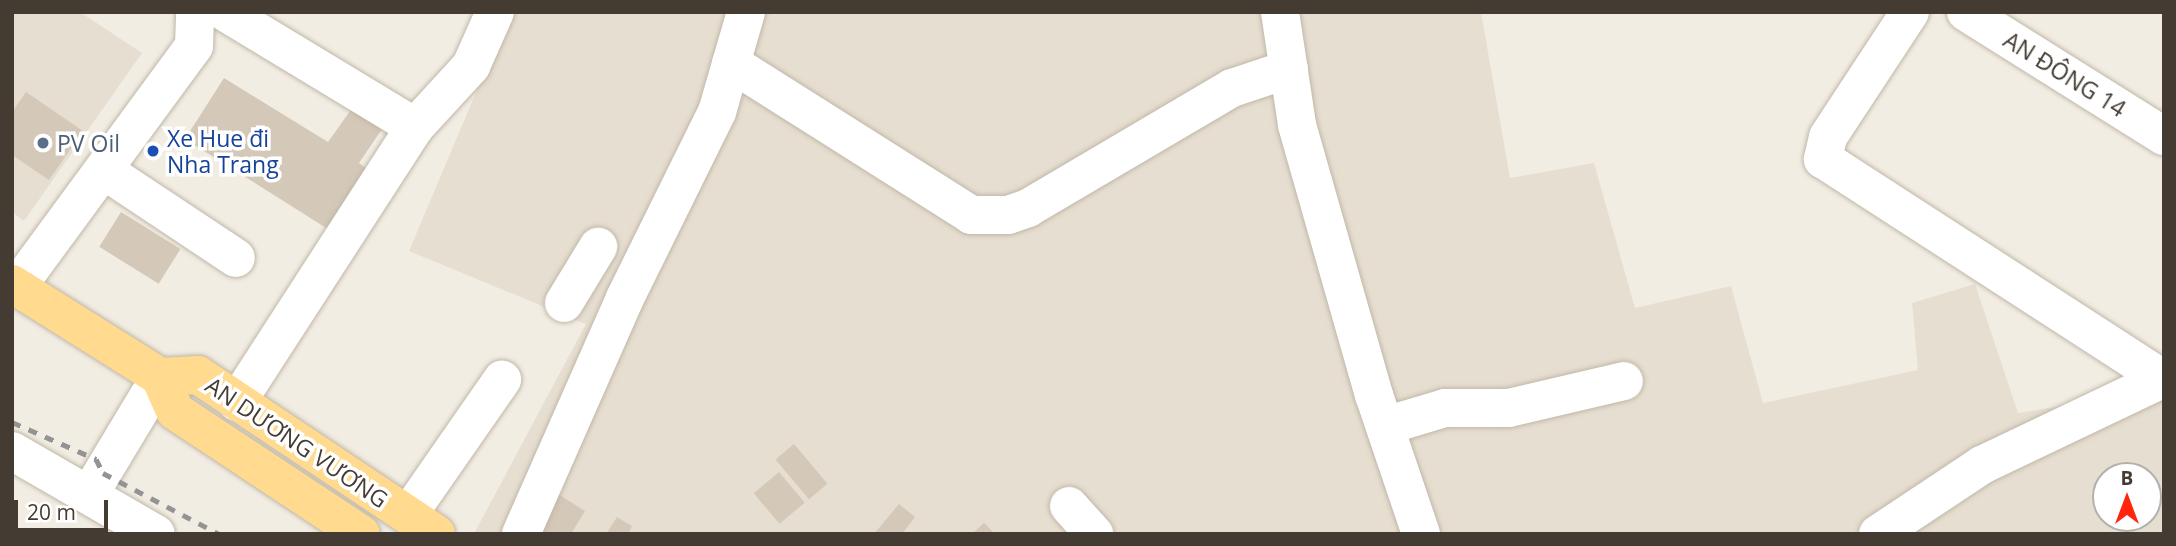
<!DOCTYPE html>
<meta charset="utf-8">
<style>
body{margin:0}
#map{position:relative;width:2176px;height:546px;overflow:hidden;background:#f2ede3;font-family:"Open Sans",sans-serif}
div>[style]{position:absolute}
.residential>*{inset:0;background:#e6ded0}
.building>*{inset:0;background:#d4c8b8;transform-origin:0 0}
.roads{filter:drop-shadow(0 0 2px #c0b7a8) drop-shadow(0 0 2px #c0b7a8)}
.minor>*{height:38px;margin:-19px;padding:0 19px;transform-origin:19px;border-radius:19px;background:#fff}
.major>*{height:38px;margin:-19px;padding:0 19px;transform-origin:19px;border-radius:19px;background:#ffda8f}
.rail>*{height:5px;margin-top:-2.5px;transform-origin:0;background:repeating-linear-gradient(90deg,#939393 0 9px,transparent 0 18px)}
.dots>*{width:19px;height:19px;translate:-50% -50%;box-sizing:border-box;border:4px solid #fff;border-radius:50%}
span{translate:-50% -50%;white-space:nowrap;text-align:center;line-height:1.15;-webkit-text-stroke:7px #fff;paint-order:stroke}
.street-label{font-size:23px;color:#443c33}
.transit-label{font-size:23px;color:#164399}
.left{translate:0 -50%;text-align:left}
.service-label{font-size:23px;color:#4e5e75}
.frame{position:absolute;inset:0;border:14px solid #443c33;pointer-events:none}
.north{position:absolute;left:2092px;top:462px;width:70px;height:70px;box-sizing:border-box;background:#fff;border:2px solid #b4b1ad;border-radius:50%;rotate:0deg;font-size:19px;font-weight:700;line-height:28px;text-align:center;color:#443c33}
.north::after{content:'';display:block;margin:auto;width:24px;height:32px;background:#ff260d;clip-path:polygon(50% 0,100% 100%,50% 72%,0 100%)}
.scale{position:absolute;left:14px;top:500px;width:94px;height:32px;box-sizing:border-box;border:4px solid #443c33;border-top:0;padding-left:9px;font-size:21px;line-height:24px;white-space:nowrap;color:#443c33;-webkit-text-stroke:5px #fff;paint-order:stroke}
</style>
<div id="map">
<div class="residential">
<i style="clip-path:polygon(12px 12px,80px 12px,142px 53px,24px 221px,12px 212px)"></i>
<i style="clip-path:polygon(evenodd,510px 12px,1481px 12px,1510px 178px,1594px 163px,1635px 308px,1731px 286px,1763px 403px,1918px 370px,1912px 303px,1975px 284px,2018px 413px,2164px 390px,2164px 534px,474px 534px,586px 324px,409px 251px,510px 12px,2106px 476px,2148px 476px,2148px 518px,2106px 518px,2106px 476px)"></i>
</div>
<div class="building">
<i style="clip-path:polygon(224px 78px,328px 142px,365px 90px,395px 110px,359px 163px,370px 171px,331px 231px,185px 139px)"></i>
<i style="clip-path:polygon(26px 92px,83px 131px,49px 180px,12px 155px,12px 112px)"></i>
<i style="left:121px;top:212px;width:70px;height:41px;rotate:32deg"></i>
<i style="left:794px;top:444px;width:52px;height:24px;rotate:50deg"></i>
<i style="left:779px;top:472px;width:40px;height:33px;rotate:50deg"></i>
<i style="clip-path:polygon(558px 494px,585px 511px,571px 534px,533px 534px)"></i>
<i style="clip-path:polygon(899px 504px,915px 517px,902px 534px,874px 534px)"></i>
<i style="clip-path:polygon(617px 517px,632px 526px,628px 534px,606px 534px)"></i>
<i style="clip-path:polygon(984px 523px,995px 534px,972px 534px)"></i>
</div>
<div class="roads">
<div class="minor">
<i style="left:225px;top:12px;width:222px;rotate:31.2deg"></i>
<i style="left:1280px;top:12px;width:114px;rotate:81.4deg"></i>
<i style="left:1297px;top:125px;width:281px;rotate:74.1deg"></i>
<i style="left:1374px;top:395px;width:147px;rotate:71.3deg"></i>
<i style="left:1910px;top:12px;width:149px;rotate:123.3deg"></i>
<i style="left:1828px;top:137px;width:23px;rotate:103deg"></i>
<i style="left:1823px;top:159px;width:406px;rotate:32.9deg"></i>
<i style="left:1966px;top:12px;width:234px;rotate:32.1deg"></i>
<i style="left:731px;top:63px;width:284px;rotate:32.3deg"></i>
<i style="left:971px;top:215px;width:37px"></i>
<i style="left:1008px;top:215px;width:21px;rotate:-19deg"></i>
<i style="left:1028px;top:208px;width:237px;rotate:-30.5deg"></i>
<i style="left:1232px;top:88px;width:60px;rotate:-18.4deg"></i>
<i style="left:105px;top:171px;width:157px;rotate:33.6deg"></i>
<i style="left:17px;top:287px;width:299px;rotate:-53.7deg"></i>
<i style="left:194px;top:46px;width:34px;rotate:-88deg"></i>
<i style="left:564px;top:303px;width:66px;rotate:-58.7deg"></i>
<i style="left:237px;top:402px;width:328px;rotate:-57.1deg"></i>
<i style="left:415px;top:127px;width:83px;rotate:-47.4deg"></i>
<i style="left:471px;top:66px;width:59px;rotate:-66deg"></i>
<i style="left:1385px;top:426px;width:63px;rotate:-16.7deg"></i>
<i style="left:1445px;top:408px;width:64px"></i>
<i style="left:1509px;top:408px;width:118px;rotate:-13.2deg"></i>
<i style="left:12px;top:451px;width:166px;rotate:30deg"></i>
<i style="left:89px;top:495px;width:138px;rotate:-59deg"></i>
<i style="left:1069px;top:506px;width:38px;rotate:48deg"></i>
<i style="left:408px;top:515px;width:165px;rotate:-55.2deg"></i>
<i style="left:521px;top:534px;width:258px;rotate:-66.2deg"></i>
<i style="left:625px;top:298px;width:208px;rotate:-63.7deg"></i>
<i style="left:717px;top:112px;width:104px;rotate:-73.8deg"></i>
<i style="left:1878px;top:534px;width:125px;rotate:-33.6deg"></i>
<i style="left:1982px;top:465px;width:199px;rotate:-25.5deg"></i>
</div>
<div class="major">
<i style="left:12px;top:284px;width:175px;rotate:32.1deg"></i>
<i style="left:160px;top:377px;width:38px;rotate:-3deg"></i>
<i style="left:198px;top:375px;width:286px;rotate:33.7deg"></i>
<i style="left:160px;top:377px;width:37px;rotate:66deg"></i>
<i style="left:175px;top:411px;width:223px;rotate:33.5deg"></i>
</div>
</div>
<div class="rail">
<i style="left:12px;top:422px;width:92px;rotate:23.8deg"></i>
<i style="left:96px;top:459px;width:16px;rotate:63deg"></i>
<i style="left:103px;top:473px;width:131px;rotate:27.7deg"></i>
</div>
<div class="dots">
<i style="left:43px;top:143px;background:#5c6f8a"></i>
<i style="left:153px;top:151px;background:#1a4fb4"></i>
</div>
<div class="street-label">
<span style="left:2065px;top:74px;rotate:32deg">AN ĐÔNG 14</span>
<span style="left:297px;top:442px;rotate:34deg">AN DƯƠNG VƯƠNG</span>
</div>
<div class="transit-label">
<span class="left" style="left:167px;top:151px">Xe Hue đi<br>Nha Trang</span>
</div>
<div class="service-label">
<span class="left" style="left:57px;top:143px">PV Oil</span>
</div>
<div class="frame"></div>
<div class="north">B</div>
<div class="scale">20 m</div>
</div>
